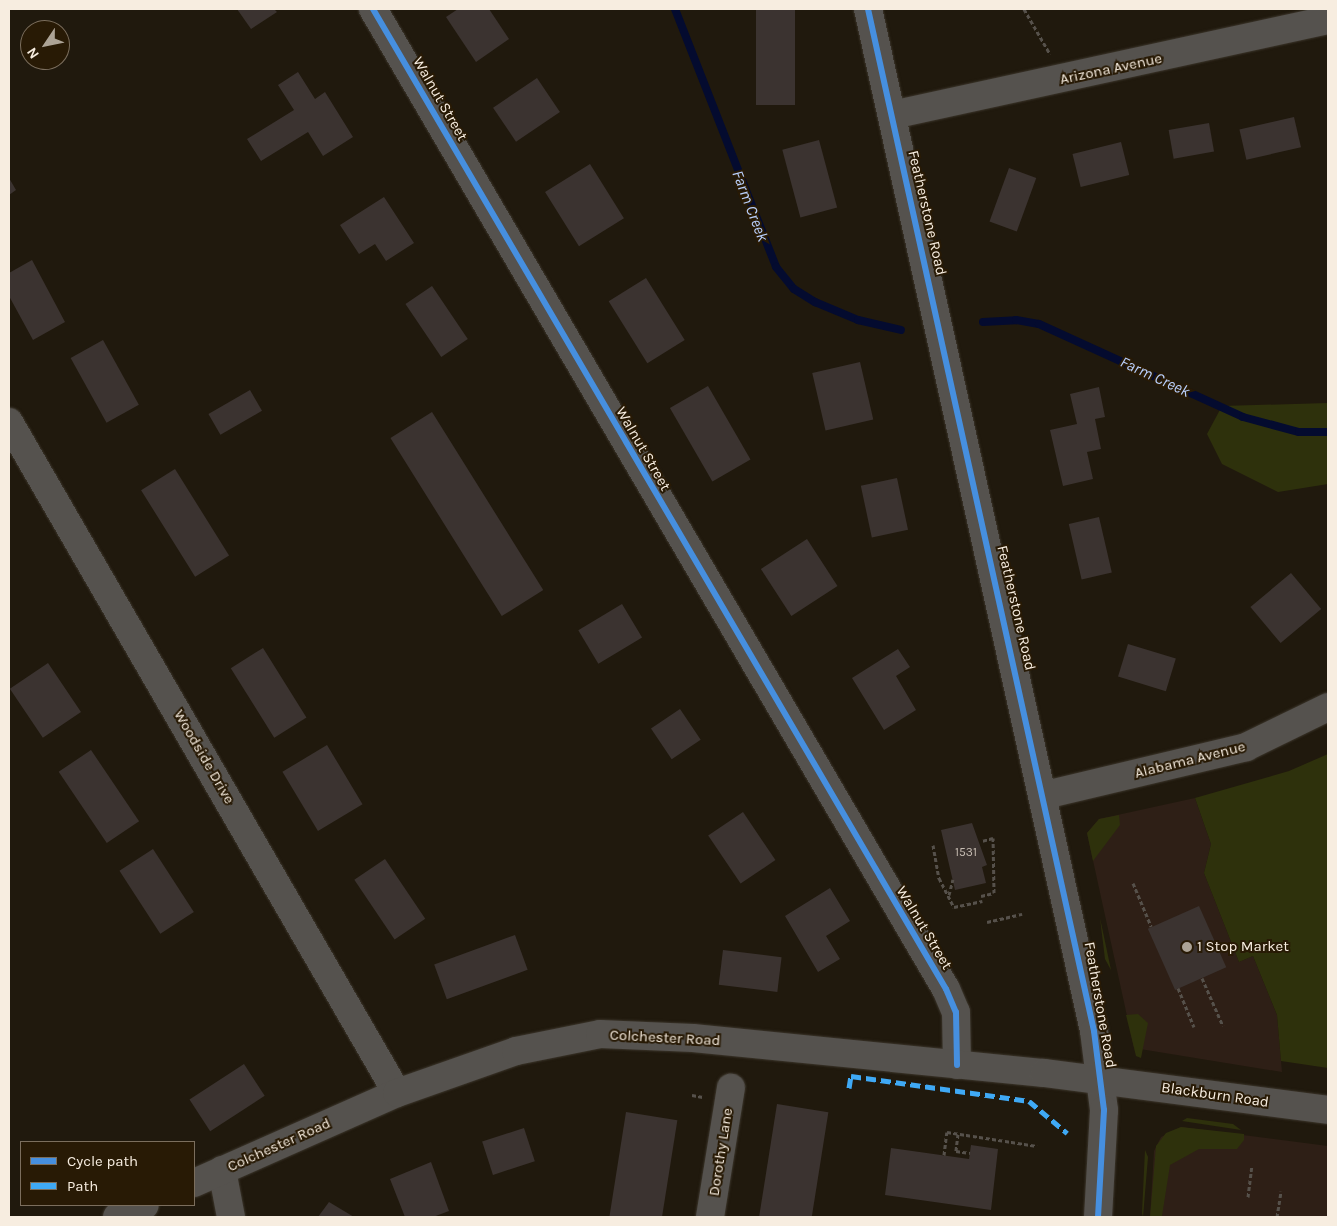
<!DOCTYPE html>
<style>
body{margin:0}
#map{position:relative;width:1337px;height:1226px;overflow:hidden;background:#20190d;font-family:Karla,sans-serif}
div>[style]{position:absolute}
.commercial>*{inset:0;background:#2e1f16}
.green>*{inset:0;background:#2e310c}
.stream>*{height:8px;margin:-4px;padding:0 4px;transform-origin:4px;border-radius:4px;background:#040b2f}
.building>*{inset:0;background:#3b3330;transform-origin:0 0}
.path>*{height:3px;margin-top:-1.5px;transform-origin:0;background:repeating-linear-gradient(90deg,#56514b 0 4px,transparent 0 6.5px)}
.roads{filter:drop-shadow(0 0 1px #3c362c) drop-shadow(0 0 1px #3c362c)}
.minor>*{height:28px;margin:-14px;padding:0 14px;transform-origin:14px;border-radius:14px;background:#55524e}
.tertiary>*{height:28px;margin:-14px;padding:0 14px;transform-origin:14px;border-radius:14px;background:#55524e}
.quiet>*{height:5px;margin-top:-2.5px;transform-origin:0;background:repeating-linear-gradient(90deg,#3fa9f5 0 10px,transparent 0 15px)}
.cycleway>*{height:6px;margin:-3px;padding:0 3px;transform-origin:3px;border-radius:3px;background:#468fdf}
.dots>*{width:14px;height:14px;translate:-50% -50%;box-sizing:border-box;border:2px solid #281a05;border-radius:50%}
span{translate:-50% -50%;white-space:nowrap;text-align:center;line-height:1.15;-webkit-text-stroke:4px #281a05;paint-order:stroke}
.number-label{font-size:12px;color:#c8beb4}
.number-label span{-webkit-text-stroke-width:0}
.street-label{font-size:15px;color:#f7ede0}
.poi-label{font-size:15px;color:#f7ede0}
.left{translate:0 -50%;text-align:left}
.water-label{font-size:16px;color:#b9cffb;font-style:italic}
.frame{position:absolute;inset:0;border:10px solid #f7ede0;pointer-events:none}
.legend{position:absolute;left:20px;top:1141px;width:175px;height:65px;box-sizing:border-box;background:#281a05;border:1px solid #7b6e5d;margin:0;padding:6px 9px;list-style:none;font-size:15px;color:#f7ede0}
.legend li{display:flex;align-items:center;gap:10px;height:25px}
.legend b{width:25px;border:1px solid #7b6e5d}
.north{position:absolute;left:20px;top:20px;width:50px;height:50px;box-sizing:border-box;background:#281a05;border:1px solid #7b6e5d;border-radius:50%;rotate:236deg;font-size:14px;font-weight:700;line-height:20px;text-align:center;color:#f7ede0}
.north::after{content:'';display:block;margin:auto;width:18px;height:22px;background:#aca396;clip-path:polygon(50% 0,100% 100%,50% 72%,0 100%)}
</style>
<div id="map">
<div class="commercial">
<i style="clip-path:polygon(1195px 798px,1211px 844px,1204px 873px,1239px 962px,1253px 956px,1277px 1015px,1282px 1072px,1134px 1048px,1087px 833px,1099px 819px)"></i>
<i style="clip-path:polygon(1181px 1127px,1328px 1146px,1328px 1217px,1150px 1217px,1154px 1151px,1161px 1137px)"></i>
</div>
<div class="green">
<i style="clip-path:polygon(1328px 403px,1328px 484px,1278px 492px,1222px 464px,1207px 434px,1222px 406px)"></i>
<i style="clip-path:polygon(1328px 754px,1328px 1068px,1281px 1061px,1277px 1015px,1253px 956px,1239px 962px,1204px 873px,1211px 844px,1195px 798px,1289px 771px)"></i>
<i style="clip-path:polygon(1119px 815px,1120px 825px,1093px 861px,1087px 833px,1099px 819px)"></i>
<i style="clip-path:polygon(1100px 918px,1111px 970px,1105px 959px)"></i>
<i style="clip-path:polygon(1138px 1014px,1148px 1023px,1141px 1058px,1136px 1056px,1126px 1015px)"></i>
<i style="clip-path:polygon(1187px 1118px,1233px 1124px,1241px 1130px,1182px 1121px)"></i>
<i style="clip-path:polygon(1181px 1127px,1244px 1134px,1244px 1140px,1237px 1149px,1199px 1149px,1170px 1165px,1162px 1216px,1150px 1217px,1156px 1146px,1166px 1133px)"></i>
<i style="clip-path:polygon(1145px 1150px,1148px 1157px,1143px 1217px,1142px 1213px)"></i>
</div>
<div class="stream">
<i style="left:675px;top:9px;width:277px;rotate:68.6deg"></i>
<i style="left:776px;top:267px;width:28px;rotate:51deg"></i>
<i style="left:794px;top:289px;width:25px;rotate:32deg"></i>
<i style="left:815px;top:302px;width:47px;rotate:22.7deg"></i>
<i style="left:858px;top:320px;width:44px;rotate:13.1deg"></i>
<i style="left:983px;top:322px;width:33px;rotate:-3deg"></i>
<i style="left:1016px;top:320px;width:23px;rotate:10deg"></i>
<i style="left:1039px;top:324px;width:224px;rotate:24.5deg"></i>
<i style="left:1243px;top:417px;width:58px;rotate:15deg"></i>
<i style="left:1299px;top:432px;width:29px"></i>
</div>
<div class="building">
<i style="clip-path:polygon(237px 9px,274px 9px,277px 12px,251px 29px)"></i>
<i style="clip-path:polygon(458px 9px,489px 9px,509px 39px,476px 62px,446px 17px)"></i>
<i style="left:756px;top:9px;width:39px;height:96px"></i>
<i style="clip-path:polygon(298px 72px,315px 99px,325px 92px,353px 137px,323px 156px,308px 132px,261px 161px,247px 139px,294px 110px,278px 85px)"></i>
<i style="left:537px;top:78px;width:41px;height:53px;rotate:56deg"></i>
<i style="left:1294px;top:117px;width:31px;height:56px;rotate:77deg"></i>
<i style="left:1209px;top:123px;width:29px;height:41px;rotate:80deg"></i>
<i style="left:819px;top:140px;width:70px;height:38px;rotate:75deg"></i>
<i style="left:1121px;top:142px;width:34px;height:50px;rotate:76deg"></i>
<i style="left:590px;top:164px;width:64px;height:53px;rotate:58deg"></i>
<i style="left:1009px;top:168px;width:29px;height:57px;rotate:20deg"></i>
<i style="clip-path:polygon(9px 178px,16px 190px,9px 195px)"></i>
<i style="clip-path:polygon(384px 197px,414px 243px,386px 261px,375px 244px,359px 254px,340px 225px)"></i>
<i style="clip-path:polygon(32px 260px,65px 322px,33px 340px,9px 296px,9px 273px)"></i>
<i style="left:646px;top:278px;width:73px;height:44px;rotate:58deg"></i>
<i style="left:432px;top:286px;width:64px;height:32px;rotate:56deg"></i>
<i style="left:103px;top:340px;width:74px;height:37px;rotate:61deg"></i>
<i style="left:860px;top:362px;width:59px;height:49px;rotate:77deg"></i>
<i style="left:708px;top:386px;width:85px;height:44px;rotate:60deg"></i>
<i style="clip-path:polygon(1099px 387px,1105px 417px,1095px 419px,1101px 449px,1087px 452px,1093px 479px,1063px 486px,1050px 430px,1077px 424px,1070px 394px)"></i>
<i style="left:250px;top:390px;width:24px;height:48px;rotate:60deg"></i>
<i style="left:432px;top:412px;width:210px;height:49px;rotate:58deg"></i>
<i style="left:175px;top:469px;width:102px;height:40px;rotate:58deg"></i>
<i style="left:897px;top:478px;width:53px;height:37px;rotate:78deg"></i>
<i style="left:1099px;top:517px;width:57px;height:31px;rotate:77deg"></i>
<i style="left:807px;top:539px;width:56px;height:55px;rotate:57deg"></i>
<i style="left:1291px;top:573px;width:47px;height:53px;rotate:50deg"></i>
<i style="left:622px;top:604px;width:39px;height:51px;rotate:59deg"></i>
<i style="left:1128px;top:644px;width:50px;height:34px;rotate:17deg"></i>
<i style="left:263px;top:648px;width:82px;height:38px;rotate:58deg"></i>
<i style="clip-path:polygon(898px 649px,910px 667px,896px 676px,916px 710px,884px 730px,852px 678px)"></i>
<i style="left:48px;top:663px;width:59px;height:46px;rotate:56deg"></i>
<i style="left:680px;top:709px;width:37px;height:35px;rotate:56deg"></i>
<i style="left:327px;top:745px;width:69px;height:52px;rotate:59deg"></i>
<i style="left:91px;top:750px;width:86px;height:39px;rotate:56deg"></i>
<i style="left:743px;top:812px;width:58px;height:42px;rotate:56deg"></i>
<i style="clip-path:polygon(972px 823px,987px 865px,982px 867px,986px 883px,955px 890px,941px 830px)"></i>
<i style="left:153px;top:849px;width:75px;height:40px;rotate:57deg"></i>
<i style="left:385px;top:859px;width:72px;height:37px;rotate:56deg"></i>
<i style="clip-path:polygon(830px 888px,850px 921px,826px 936px,840px 959px,818px 972px,785px 916px)"></i>
<i style="left:1199px;top:906px;width:67px;height:56px;rotate:66deg"></i>
<i style="left:515px;top:935px;width:37px;height:86px;rotate:70deg"></i>
<i style="left:723px;top:950px;width:59px;height:35px;rotate:7deg"></i>
<i style="left:244px;top:1064px;width:38px;height:65px;rotate:57deg"></i>
<i style="left:777px;top:1104px;width:52px;height:114px;rotate:9deg"></i>
<i style="left:626px;top:1112px;width:52px;height:106px;rotate:9deg"></i>
<i style="left:524px;top:1128px;width:35px;height:44px;rotate:72deg"></i>
<i style="clip-path:polygon(971px 1145px,998px 1149px,991px 1210px,885px 1195px,891px 1148px,969px 1159px)"></i>
<i style="clip-path:polygon(431px 1162px,449px 1211px,433px 1217px,405px 1217px,390px 1179px)"></i>
<i style="clip-path:polygon(329px 1202px,354px 1217px,318px 1217px)"></i>
</div>
<div class="path">
<i style="left:1024px;top:9px;width:52px;rotate:60deg"></i>
<i style="left:933px;top:845px;width:34px;rotate:80deg"></i>
<i style="left:939px;top:878px;width:33px;rotate:63deg"></i>
<i style="left:954px;top:907px;width:29px;rotate:-12deg"></i>
<i style="left:1133px;top:883px;width:47px;rotate:67.3deg"></i>
<i style="left:949px;top:895px;width:16px;rotate:-76deg"></i>
<i style="left:981px;top:896px;width:13px;rotate:-13deg"></i>
<i style="left:994px;top:893px;width:55px;rotate:-91deg"></i>
<i style="left:993px;top:838px;width:11px;rotate:165deg"></i>
<i style="left:987px;top:922px;width:36px;rotate:-13deg"></i>
<i style="left:1202px;top:978px;width:52px;rotate:66.4deg"></i>
<i style="left:1178px;top:988px;width:42px;rotate:67.7deg"></i>
<i style="left:692px;top:1095px;width:11px;rotate:10deg"></i>
<i style="left:958px;top:1134px;width:17px;rotate:97deg"></i>
<i style="left:956px;top:1151px;width:14px;rotate:8deg"></i>
<i style="left:944px;top:1155px;width:23px;rotate:-83deg"></i>
<i style="left:947px;top:1132px;width:91px;rotate:8.8deg"></i>
<i style="left:1248px;top:1197px;width:31px;rotate:-83deg"></i>
<i style="left:1277px;top:1217px;width:26px;rotate:-81deg"></i>
</div>
<div class="roads">
<div class="minor">
<i style="left:373px;top:9px;width:1135px;rotate:59.69deg"></i>
<i style="left:946px;top:989px;width:25px;rotate:67deg"></i>
<i style="left:956px;top:1012px;width:53px;rotate:88.9deg"></i>
<i style="left:892px;top:115px;width:446px;rotate:-12.3deg"></i>
<i style="left:9px;top:422px;width:775px;rotate:59.96deg"></i>
<i style="left:1045px;top:795px;width:207px;rotate:-13.4deg"></i>
<i style="left:1246px;top:747px;width:91px;rotate:-26deg"></i>
<i style="left:222px;top:1170px;width:48px;rotate:79.2deg"></i>
<i style="left:710px;top:1217px;width:131px;rotate:-80.8deg"></i>
</div>
<div class="tertiary">
<i style="left:868px;top:9px;width:1047px;rotate:77.53deg"></i>
<i style="left:1094px;top:1031px;width:80px;rotate:82.8deg"></i>
<i style="left:1104px;top:1110px;width:107px;rotate:93.2deg"></i>
<i style="left:194px;top:1183px;width:222px;rotate:-23.9deg"></i>
<i style="left:397px;top:1093px;width:126px;rotate:-19.4deg"></i>
<i style="left:516px;top:1051px;width:86px;rotate:-11.4deg"></i>
<i style="left:600px;top:1034px;width:93px;rotate:2.5deg"></i>
<i style="left:693px;top:1038px;width:353px;rotate:5.7deg"></i>
<i style="left:1044px;top:1073px;width:286px;rotate:7.4deg"></i>
<i style="left:117px;top:1217px;width:30px;rotate:-23deg"></i>
</div>
</div>
<div class="quiet">
<i style="left:849px;top:1088px;width:12px;rotate:-81deg"></i>
<i style="left:851px;top:1076px;width:180px;rotate:8deg"></i>
<i style="left:1029px;top:1101px;width:50px;rotate:40.1deg"></i>
</div>
<div class="cycleway">
<i style="left:373px;top:9px;width:1135px;rotate:59.69deg"></i>
<i style="left:946px;top:989px;width:25px;rotate:67deg"></i>
<i style="left:956px;top:1012px;width:53px;rotate:88.9deg"></i>
<i style="left:868px;top:9px;width:1047px;rotate:77.53deg"></i>
<i style="left:1094px;top:1031px;width:80px;rotate:82.8deg"></i>
<i style="left:1104px;top:1110px;width:107px;rotate:93.2deg"></i>
</div>
<div class="dots">
<i style="left:1187px;top:947px;background:#aca396"></i>
</div>
<div class="number-label">
<span style="left:966px;top:853px">1531</span>
</div>
<div class="street-label">
<span style="left:1111px;top:69px;rotate:-12deg">Arizona Avenue</span>
<span style="left:440px;top:99px;rotate:60deg">Walnut Street</span>
<span style="left:927px;top:213px;rotate:77deg">Featherstone Road</span>
<span style="left:643px;top:449px;rotate:60deg">Walnut Street</span>
<span style="left:1016px;top:608px;rotate:77deg">Featherstone Road</span>
<span style="left:204px;top:757px;rotate:60deg">Woodside Drive</span>
<span style="left:1190px;top:760px;rotate:-14deg">Alabama Avenue</span>
<span style="left:924px;top:928px;rotate:59deg">Walnut Street</span>
<span style="left:1100px;top:1005px;rotate:80deg">Featherstone Road</span>
<span style="left:665px;top:1038px;rotate:3deg">Colchester Road</span>
<span style="left:1215px;top:1095px;rotate:8deg">Blackburn Road</span>
<span style="left:279px;top:1145px;rotate:-24deg">Colchester Road</span>
<span style="left:721px;top:1152px;rotate:-81deg">Dorothy Lane</span>
</div>
<div class="poi-label">
<span class="left" style="left:1197px;top:947px">1 Stop Market</span>
</div>
<div class="water-label">
<span style="left:750px;top:206px;rotate:69deg">Farm Creek</span>
<span style="left:1155px;top:377px;rotate:25deg">Farm Creek</span>
</div>
<div class="frame"></div>
<ul class="legend">
<li><b style="height:6px;background:#468fdf"></b>Cycle path</li>
<li><b style="height:6px;background:#3fa9f5"></b>Path</li>
</ul>
<div class="north">N</div>
</div>
